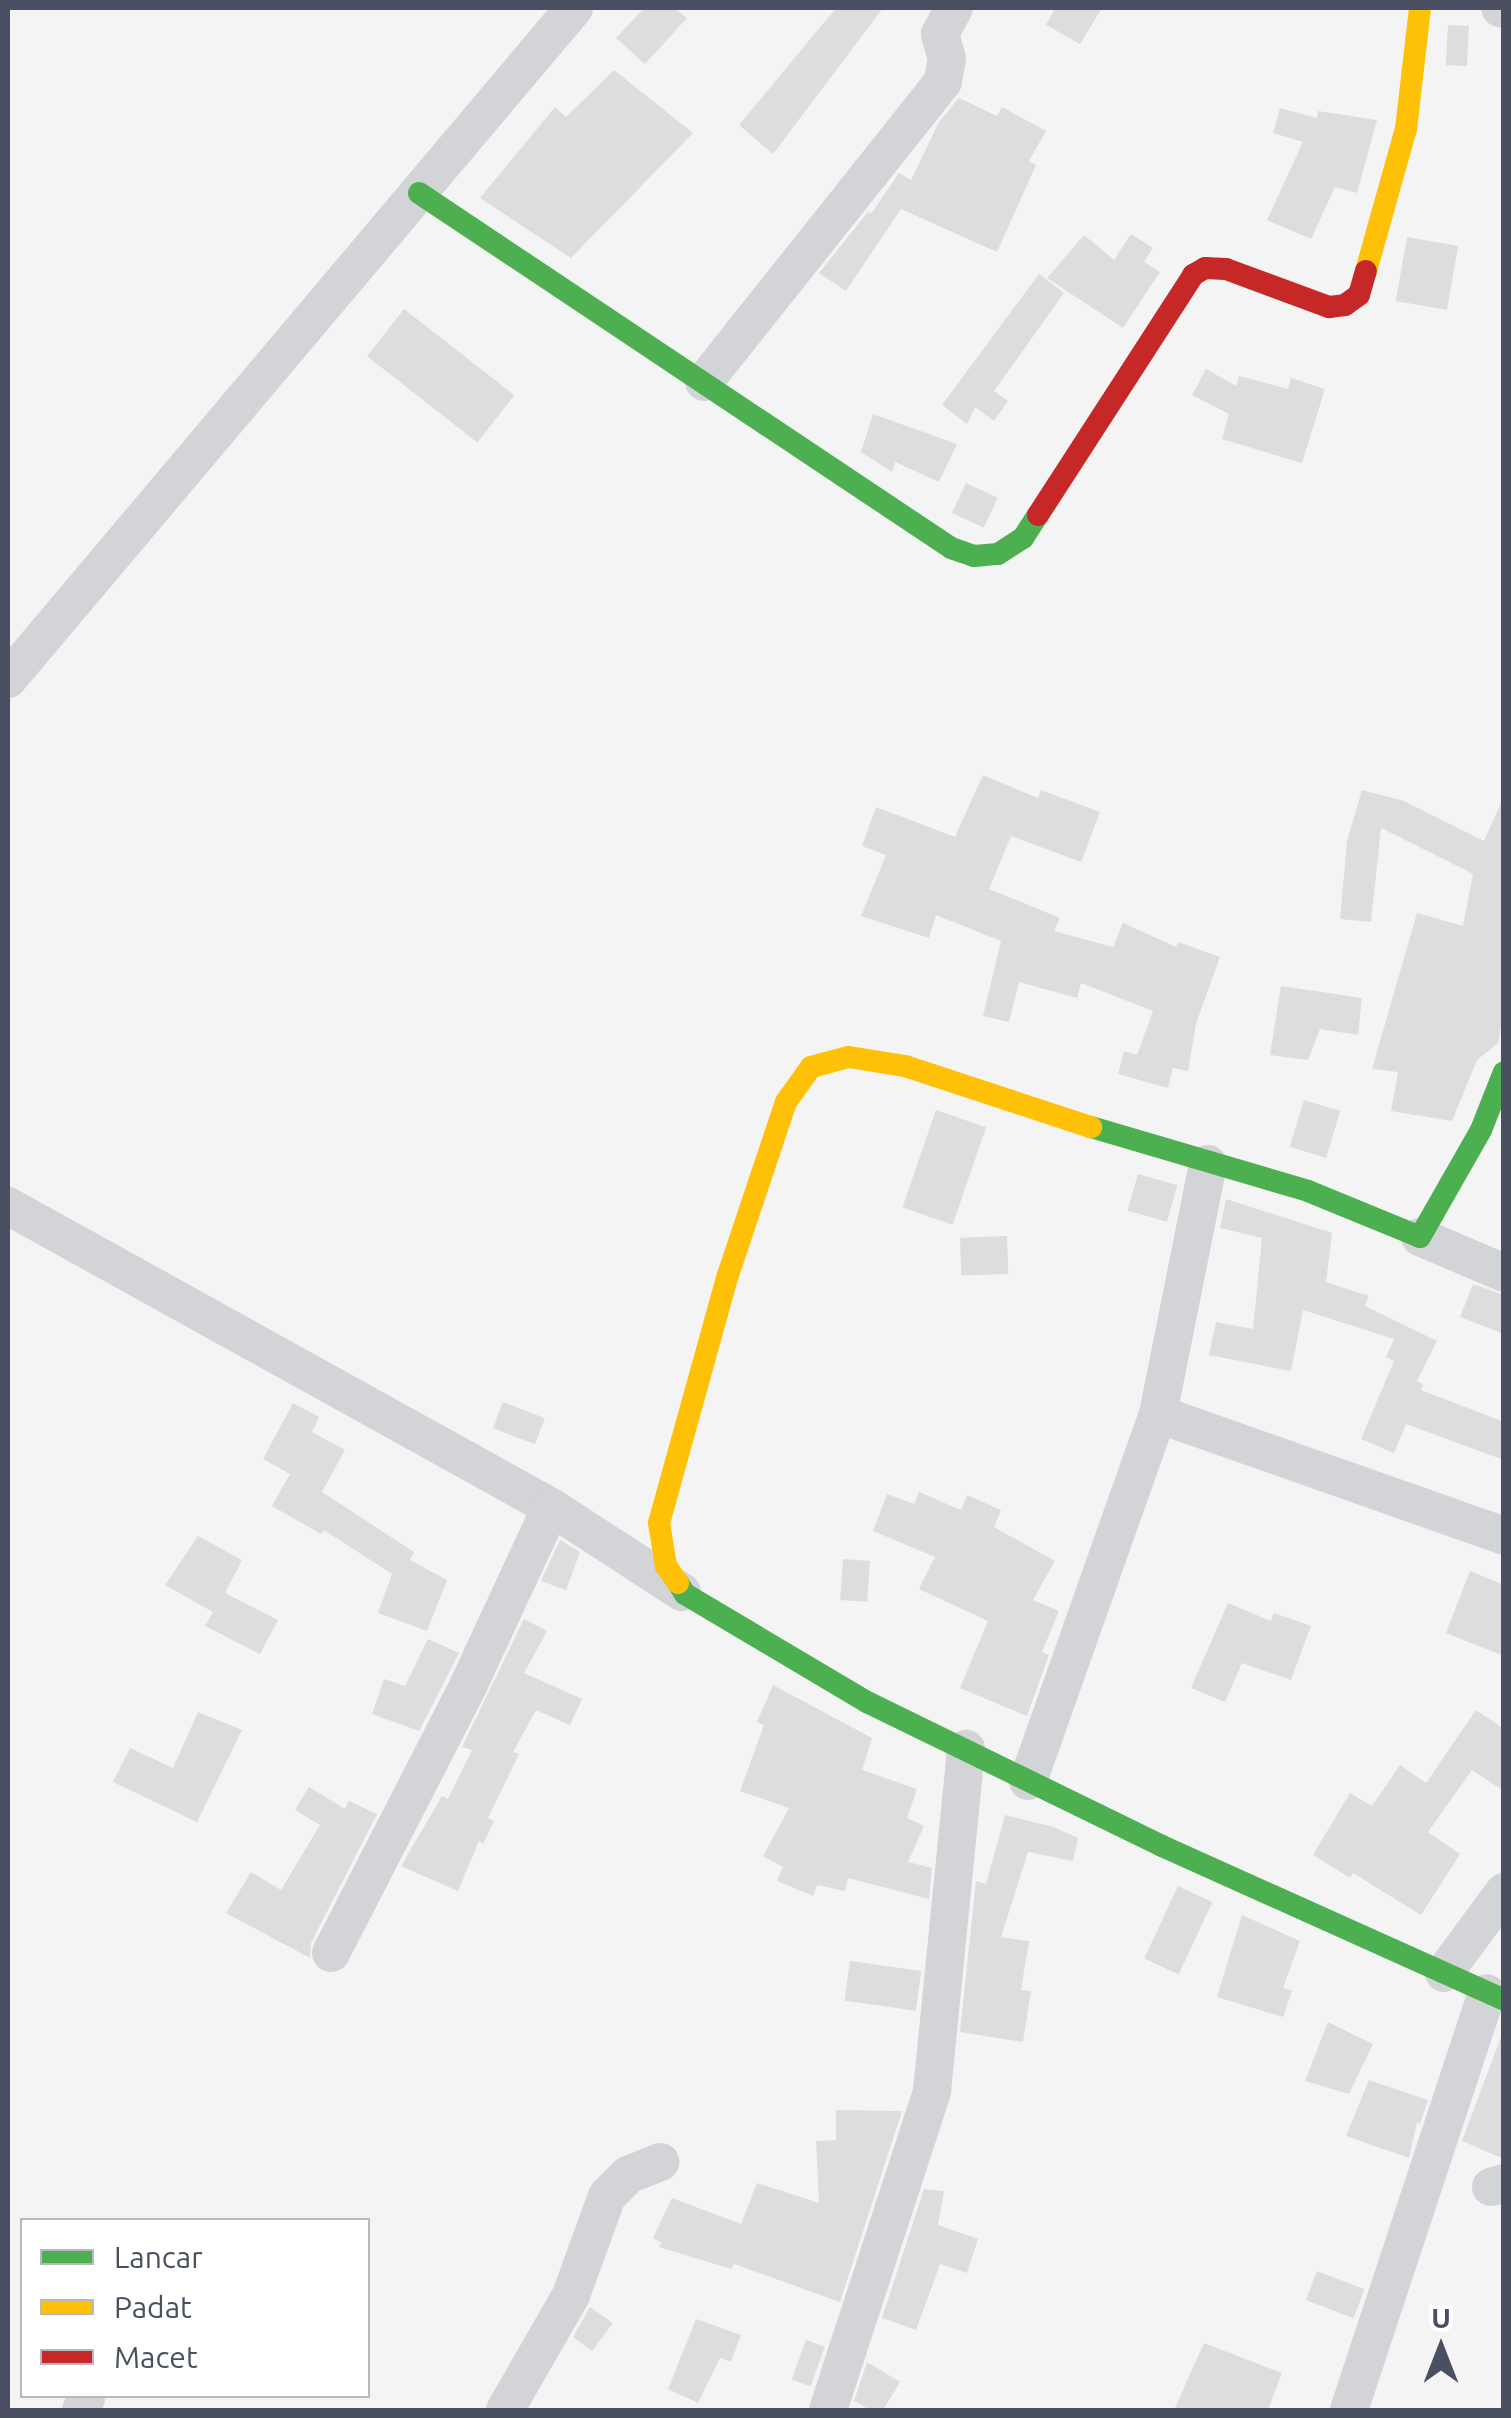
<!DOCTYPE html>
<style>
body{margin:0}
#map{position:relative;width:1511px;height:2418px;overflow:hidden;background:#f4f4f4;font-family:Ubuntu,sans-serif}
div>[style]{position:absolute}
.building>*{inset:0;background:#ddddde;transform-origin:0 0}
.street>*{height:38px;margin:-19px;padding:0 19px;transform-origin:19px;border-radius:19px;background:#d2d4d7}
.fast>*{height:22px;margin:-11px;padding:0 11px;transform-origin:11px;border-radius:11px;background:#4caf50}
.slow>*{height:22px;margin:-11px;padding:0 11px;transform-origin:11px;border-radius:11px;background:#ffc107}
.jam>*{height:22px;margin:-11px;padding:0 11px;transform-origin:11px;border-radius:11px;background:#c62828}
span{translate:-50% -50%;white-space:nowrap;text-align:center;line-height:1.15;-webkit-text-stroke:10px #fff;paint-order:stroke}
.frame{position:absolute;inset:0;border:10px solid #4a5061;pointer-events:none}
.legend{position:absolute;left:20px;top:2218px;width:350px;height:180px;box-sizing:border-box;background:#fff;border:2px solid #b7b9c0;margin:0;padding:12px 18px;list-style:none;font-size:30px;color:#4a5061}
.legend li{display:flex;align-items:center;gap:20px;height:50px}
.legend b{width:50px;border:2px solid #b7b9c0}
.north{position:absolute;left:1391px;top:2298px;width:100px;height:100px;-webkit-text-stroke:8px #fff;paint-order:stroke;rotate:0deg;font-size:28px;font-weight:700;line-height:40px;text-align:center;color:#4a5061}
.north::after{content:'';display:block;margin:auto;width:35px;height:45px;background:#4a5061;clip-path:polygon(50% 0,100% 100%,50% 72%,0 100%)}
</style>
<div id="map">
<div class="building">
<i style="clip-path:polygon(644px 8px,675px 8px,687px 18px,645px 64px,616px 38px)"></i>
<i style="clip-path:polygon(836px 8px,883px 8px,773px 154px,739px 125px)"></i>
<i style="clip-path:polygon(1055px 8px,1102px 8px,1080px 44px,1046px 25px)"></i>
<i style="left:1448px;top:25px;width:21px;height:40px;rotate:3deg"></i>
<i style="clip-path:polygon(614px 70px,693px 133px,571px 258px,480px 198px,555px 107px,566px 117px)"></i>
<i style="clip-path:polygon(959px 98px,997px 116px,1002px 107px,1046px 131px,1029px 161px,1036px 165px,997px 252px,901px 209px,846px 291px,819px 273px,868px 212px,871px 214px,899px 173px,911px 180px,939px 122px)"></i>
<i style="clip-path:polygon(1280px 108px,1317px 118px,1318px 111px,1377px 120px,1357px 193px,1335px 187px,1311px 239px,1267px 220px,1303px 142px,1273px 133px)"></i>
<i style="clip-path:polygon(1131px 234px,1153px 248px,1144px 262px,1160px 272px,1123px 328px,1047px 278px,1084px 235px,1114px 260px)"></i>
<i style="left:1407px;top:237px;width:52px;height:65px;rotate:10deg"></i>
<i style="clip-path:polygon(1039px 274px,1064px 293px,994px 391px,1008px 401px,994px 421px,975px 407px,967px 424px,942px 405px)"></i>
<i style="left:404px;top:309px;width:140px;height:60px;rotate:38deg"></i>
<i style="clip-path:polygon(1206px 369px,1236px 386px,1239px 376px,1288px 389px,1291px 378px,1325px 389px,1302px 463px,1222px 439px,1229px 414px,1192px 395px)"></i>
<i style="clip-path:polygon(873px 414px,957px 444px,939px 482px,895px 462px,892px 472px,861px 452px)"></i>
<i style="left:966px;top:483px;width:35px;height:33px;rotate:25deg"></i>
<i style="clip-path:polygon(983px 775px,1038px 798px,1041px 790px,1100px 812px,1081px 862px,1011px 836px,989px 889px,1060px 918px,1054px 931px,1113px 947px,1123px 923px,1176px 947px,1178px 942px,1220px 957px,1196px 1024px,1188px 1071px,1173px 1068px,1168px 1088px,1118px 1074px,1124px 1051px,1137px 1055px,1153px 1011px,1081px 983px,1077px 998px,1019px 982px,1009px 1022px,983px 1016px,1001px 941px,936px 915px,929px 938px,861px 916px,886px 855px,862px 846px,876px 807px,955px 837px)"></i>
<i style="clip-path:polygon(1362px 790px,1404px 801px,1484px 841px,1504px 796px,1504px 1011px,1498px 1043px,1477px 1060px,1452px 1121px,1391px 1111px,1398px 1072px,1372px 1069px,1417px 913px,1463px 926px,1473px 874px,1381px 828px,1371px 922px,1340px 919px,1347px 841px)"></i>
<i style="clip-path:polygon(1281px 986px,1362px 998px,1358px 1035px,1320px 1029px,1308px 1060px,1270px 1055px)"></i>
<i style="left:1304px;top:1100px;width:38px;height:49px;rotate:17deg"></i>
<i style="left:936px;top:1110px;width:53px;height:103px;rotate:19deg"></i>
<i style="left:1138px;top:1174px;width:41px;height:38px;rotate:16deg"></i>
<i style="clip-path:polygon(1226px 1199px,1332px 1233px,1326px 1282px,1369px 1296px,1365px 1306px,1437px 1341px,1417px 1381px,1423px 1384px,1421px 1390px,1504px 1422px,1504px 1460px,1406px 1424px,1394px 1453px,1361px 1439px,1394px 1361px,1386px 1357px,1394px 1339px,1303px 1310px,1291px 1371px,1209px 1355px,1216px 1322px,1253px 1329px,1262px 1238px,1220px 1228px)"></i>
<i style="left:1007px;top:1236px;width:38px;height:47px;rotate:88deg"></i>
<i style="clip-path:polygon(1473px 1284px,1504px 1295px,1504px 1334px,1460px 1317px)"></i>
<i style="left:503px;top:1402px;width:45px;height:28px;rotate:21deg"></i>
<i style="clip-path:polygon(293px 1403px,319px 1417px,312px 1432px,345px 1450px,322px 1492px,414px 1552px,410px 1560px,447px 1580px,427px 1631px,378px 1613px,392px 1574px,324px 1530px,321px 1534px,272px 1506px,290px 1474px,263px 1459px)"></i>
<i style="clip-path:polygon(919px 1492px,961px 1510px,967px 1495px,1001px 1510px,994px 1527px,1055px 1561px,1033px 1600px,1059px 1611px,1042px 1652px,1049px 1655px,1027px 1716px,960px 1688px,988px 1621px,919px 1589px,935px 1557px,873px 1531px,887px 1494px,914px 1504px)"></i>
<i style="clip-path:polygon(198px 1536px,242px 1560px,225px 1593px,278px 1620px,260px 1654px,205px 1626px,213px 1612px,165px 1585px)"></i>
<i style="clip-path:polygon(560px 1540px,580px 1552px,566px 1590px,541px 1581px)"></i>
<i style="left:843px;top:1559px;width:27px;height:41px;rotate:4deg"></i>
<i style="clip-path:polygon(1470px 1571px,1504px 1585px,1504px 1656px,1446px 1633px)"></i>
<i style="clip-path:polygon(1228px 1603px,1271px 1621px,1274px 1613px,1311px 1626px,1291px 1680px,1242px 1663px,1225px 1702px,1191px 1688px)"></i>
<i style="clip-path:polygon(524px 1619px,547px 1631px,524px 1673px,582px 1699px,570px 1725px,536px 1710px,513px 1752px,519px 1754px,488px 1818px,494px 1821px,483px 1844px,479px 1841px,458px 1891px,401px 1866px,442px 1796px,448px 1799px,472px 1750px,462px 1747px)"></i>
<i style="clip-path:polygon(428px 1639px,459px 1653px,419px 1731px,372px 1714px,384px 1679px,405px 1686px)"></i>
<i style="clip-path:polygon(773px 1685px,872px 1738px,862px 1770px,917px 1789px,907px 1818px,924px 1826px,908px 1862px,932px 1868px,929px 1899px,848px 1878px,845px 1891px,817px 1885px,813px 1896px,777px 1881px,783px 1867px,763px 1856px,789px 1808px,740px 1791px,764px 1725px,757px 1722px)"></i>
<i style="clip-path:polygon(1476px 1710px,1504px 1729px,1504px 1791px,1472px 1770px,1428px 1832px,1460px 1854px,1421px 1915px,1353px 1873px,1350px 1878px,1313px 1855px,1350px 1793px,1372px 1806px,1400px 1765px,1426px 1783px)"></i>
<i style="clip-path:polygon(198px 1712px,242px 1730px,197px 1822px,113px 1782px,130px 1748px,173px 1768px)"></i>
<i style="clip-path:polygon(309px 1787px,345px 1809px,349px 1801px,377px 1814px,311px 1943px,310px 1958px,226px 1913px,251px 1872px,281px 1890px,320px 1825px,295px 1810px)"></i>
<i style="clip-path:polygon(1005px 1815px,1054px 1827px,1078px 1838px,1073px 1861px,1028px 1852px,1001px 1937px,1029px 1941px,1021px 1990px,1031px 1991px,1023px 2042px,960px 2032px,976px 1881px,986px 1884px)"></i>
<i style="left:1178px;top:1886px;width:38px;height:80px;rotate:25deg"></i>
<i style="clip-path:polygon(1242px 1915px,1300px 1941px,1283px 1988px,1292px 1991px,1283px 2017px,1217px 1997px)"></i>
<i style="left:850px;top:1961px;width:72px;height:40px;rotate:8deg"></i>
<i style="clip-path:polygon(1328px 2022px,1373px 2044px,1349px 2094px,1305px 2081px)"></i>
<i style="clip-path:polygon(1504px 2029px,1504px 2159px,1462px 2141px)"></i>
<i style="clip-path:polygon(1369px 2080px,1428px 2100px,1420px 2124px,1417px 2122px,1409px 2158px,1346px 2136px)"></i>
<i style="clip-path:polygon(836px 2110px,902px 2111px,840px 2302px,734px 2264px,731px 2269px,659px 2247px,662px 2243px,653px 2238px,672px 2198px,741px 2224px,757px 2183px,819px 2203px,816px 2141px,836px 2140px)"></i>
<i style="clip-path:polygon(924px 2189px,944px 2191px,938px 2225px,978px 2239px,967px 2273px,940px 2264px,916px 2330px,882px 2318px)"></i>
<i style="left:1317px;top:2271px;width:51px;height:31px;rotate:21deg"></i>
<i style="clip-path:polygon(590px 2307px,613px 2323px,592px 2351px,573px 2337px)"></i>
<i style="clip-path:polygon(696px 2319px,741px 2335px,731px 2362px,720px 2358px,698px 2403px,668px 2389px)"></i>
<i style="left:806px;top:2340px;width:20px;height:42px;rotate:20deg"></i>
<i style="clip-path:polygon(1204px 2343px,1282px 2373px,1268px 2410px,1174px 2410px)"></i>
<i style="clip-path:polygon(867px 2362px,900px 2382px,883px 2410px,870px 2410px,854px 2401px)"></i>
</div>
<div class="street">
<i style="left:1500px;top:8px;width:4px;rotate:14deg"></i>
<i style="left:704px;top:382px;width:384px;rotate:-51.5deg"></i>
<i style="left:943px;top:81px;width:22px;rotate:-80deg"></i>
<i style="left:947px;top:59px;width:26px;rotate:-106deg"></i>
<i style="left:940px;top:34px;width:30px;rotate:-62deg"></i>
<i style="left:8px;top:679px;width:878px;rotate:-49.85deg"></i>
<i style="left:8px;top:1206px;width:621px;rotate:29deg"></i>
<i style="left:551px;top:1507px;width:156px;rotate:33deg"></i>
<i style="left:1420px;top:1237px;width:91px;rotate:23.2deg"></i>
<i style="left:1158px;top:1414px;width:367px;rotate:19.4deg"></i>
<i style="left:1028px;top:1781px;width:389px;rotate:-70.5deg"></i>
<i style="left:1158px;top:1414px;width:255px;rotate:-78.7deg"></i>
<i style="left:331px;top:1953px;width:302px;rotate:-62.8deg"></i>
<i style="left:469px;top:1684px;width:195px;rotate:-65.1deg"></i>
<i style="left:1444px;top:1973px;width:101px;rotate:-53.5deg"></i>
<i style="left:1491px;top:2187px;width:14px;rotate:-17deg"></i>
<i style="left:81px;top:2410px;width:12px;rotate:-66deg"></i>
<i style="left:505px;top:2410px;width:133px;rotate:-60.1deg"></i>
<i style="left:571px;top:2295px;width:105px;rotate:-70deg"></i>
<i style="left:607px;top:2196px;width:30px;rotate:-45deg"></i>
<i style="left:628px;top:2175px;width:35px;rotate:-22deg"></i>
<i style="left:828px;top:2410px;width:336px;rotate:-71.9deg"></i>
<i style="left:932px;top:2091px;width:344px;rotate:-84.3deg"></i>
<i style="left:1349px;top:2410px;width:439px;rotate:-71.7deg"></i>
</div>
<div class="fast">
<i style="left:419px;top:193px;width:640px;rotate:33.71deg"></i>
<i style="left:951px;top:548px;width:24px;rotate:19deg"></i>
<i style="left:974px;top:556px;width:24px;rotate:-5deg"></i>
<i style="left:998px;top:554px;width:30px;rotate:-33deg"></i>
<i style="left:1023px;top:538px;width:27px;rotate:-57deg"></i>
<i style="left:1091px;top:1127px;width:226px;rotate:16.4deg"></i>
<i style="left:1308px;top:1191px;width:121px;rotate:22.3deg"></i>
<i style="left:1420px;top:1237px;width:123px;rotate:-60.3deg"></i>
<i style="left:1481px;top:1130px;width:62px;rotate:-68.4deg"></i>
<i style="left:678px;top:1583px;width:13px;rotate:58deg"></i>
<i style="left:685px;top:1594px;width:212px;rotate:30.7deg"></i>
<i style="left:867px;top:1702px;width:328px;rotate:26deg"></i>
<i style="left:1162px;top:1846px;width:375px;rotate:24.2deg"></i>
</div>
<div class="slow">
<i style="left:1366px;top:271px;width:148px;rotate:-74.3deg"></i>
<i style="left:1406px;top:129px;width:122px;rotate:-83.4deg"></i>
<i style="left:678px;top:1583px;width:21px;rotate:-125deg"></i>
<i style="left:666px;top:1566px;width:44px;rotate:-99.2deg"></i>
<i style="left:659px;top:1523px;width:257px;rotate:-74.5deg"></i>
<i style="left:728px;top:1275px;width:182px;rotate:-71.5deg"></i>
<i style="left:786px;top:1102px;width:43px;rotate:-54.5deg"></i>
<i style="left:811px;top:1067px;width:39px;rotate:-15deg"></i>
<i style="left:849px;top:1057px;width:57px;rotate:9.1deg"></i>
<i style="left:905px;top:1066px;width:196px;rotate:18.2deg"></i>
</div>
<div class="jam">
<i style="left:1038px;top:515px;width:286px;rotate:-57.1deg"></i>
<i style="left:1193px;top:275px;width:14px;rotate:-30deg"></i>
<i style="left:1205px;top:268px;width:21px;rotate:3deg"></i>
<i style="left:1226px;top:269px;width:110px;rotate:20.3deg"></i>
<i style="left:1329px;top:307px;width:16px;rotate:-7deg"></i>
<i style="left:1345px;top:305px;width:17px;rotate:-36deg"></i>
<i style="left:1359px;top:295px;width:25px;rotate:-74deg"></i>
</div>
<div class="frame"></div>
<ul class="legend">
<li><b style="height:12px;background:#4caf50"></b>Lancar</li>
<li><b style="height:12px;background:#ffc107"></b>Padat</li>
<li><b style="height:12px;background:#c62828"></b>Macet</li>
</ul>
<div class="north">U</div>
</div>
